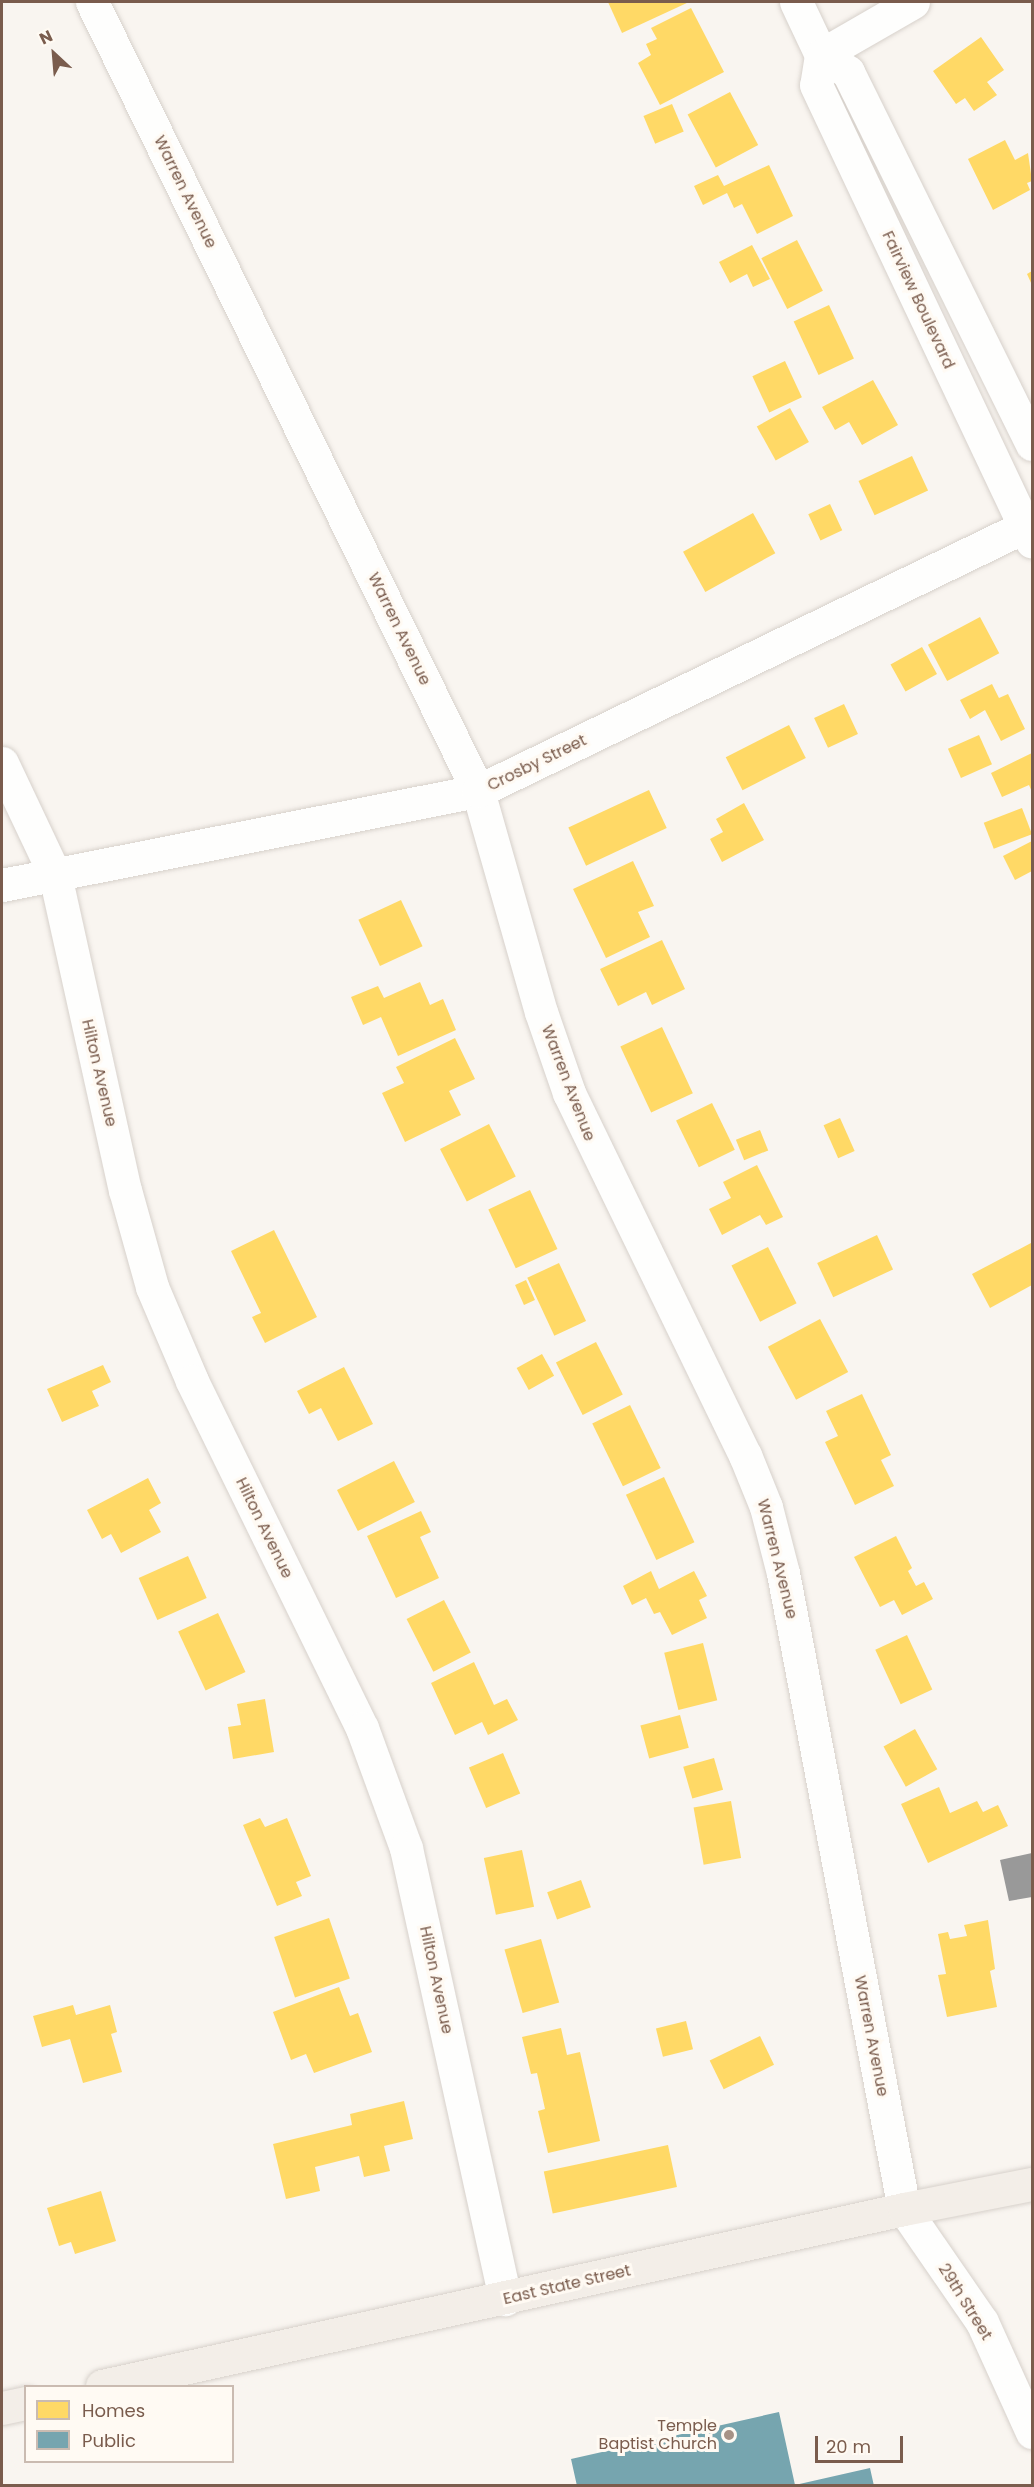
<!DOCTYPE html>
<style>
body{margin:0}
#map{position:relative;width:1034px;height:2487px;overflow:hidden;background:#f9f5f0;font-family:Poppins,sans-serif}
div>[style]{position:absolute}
.homes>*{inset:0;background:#ffd966;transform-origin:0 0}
.public>*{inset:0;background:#76a5af}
.industry>*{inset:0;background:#999}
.roads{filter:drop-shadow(0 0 2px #d7d1cb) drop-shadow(0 0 2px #d7d1cb)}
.minor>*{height:33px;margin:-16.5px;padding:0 16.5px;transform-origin:16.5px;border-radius:16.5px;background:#fefefd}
.major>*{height:33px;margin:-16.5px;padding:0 16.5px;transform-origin:16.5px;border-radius:16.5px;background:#f3eee8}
.dots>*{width:16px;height:16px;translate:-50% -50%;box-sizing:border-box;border:3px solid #fffaf3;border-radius:50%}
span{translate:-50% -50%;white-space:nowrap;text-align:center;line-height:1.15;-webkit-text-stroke:6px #fffaf3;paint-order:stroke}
.street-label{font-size:16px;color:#7a5c4d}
.poi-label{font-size:16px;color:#7a5c4d}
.right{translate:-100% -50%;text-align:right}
.frame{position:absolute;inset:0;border:3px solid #7a5c4d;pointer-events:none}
.legend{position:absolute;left:24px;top:2385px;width:210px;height:78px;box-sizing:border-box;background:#fffaf3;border:2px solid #cabbb1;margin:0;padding:8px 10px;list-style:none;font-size:18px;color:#7a5c4d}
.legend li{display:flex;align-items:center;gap:12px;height:30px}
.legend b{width:30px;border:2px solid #cabbb1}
.north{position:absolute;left:24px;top:24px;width:60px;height:60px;-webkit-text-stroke:4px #fffaf3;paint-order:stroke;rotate:334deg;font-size:16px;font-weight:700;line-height:24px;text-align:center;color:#7a5c4d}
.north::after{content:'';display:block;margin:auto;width:21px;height:27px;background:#7a5c4d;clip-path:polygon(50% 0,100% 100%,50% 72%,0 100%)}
.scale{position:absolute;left:815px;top:2436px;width:88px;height:27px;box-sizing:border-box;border:3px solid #7a5c4d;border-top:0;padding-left:8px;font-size:18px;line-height:21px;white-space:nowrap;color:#7a5c4d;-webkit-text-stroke:4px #fffaf3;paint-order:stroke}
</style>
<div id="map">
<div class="homes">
<i style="clip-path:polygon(608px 2px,689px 2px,622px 33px)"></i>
<i style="clip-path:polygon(691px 8px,724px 72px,660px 105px,638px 63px,651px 55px,646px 44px,657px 39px,651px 28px)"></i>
<i style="clip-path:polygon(981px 37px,1004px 70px,987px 82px,997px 95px,974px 111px,965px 98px,956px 104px,933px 71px)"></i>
<i style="left:730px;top:92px;width:60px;height:48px;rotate:62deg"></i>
<i style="left:672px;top:104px;width:30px;height:31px;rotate:67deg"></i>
<i style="clip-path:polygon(1005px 140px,1015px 160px,1028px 153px,1032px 181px,1027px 183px,1030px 190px,993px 210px,968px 159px)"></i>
<i style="clip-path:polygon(769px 165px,793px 216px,757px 234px,742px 204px,734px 208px,727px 193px,703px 205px,694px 186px,718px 175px,724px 186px)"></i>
<i style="left:797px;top:240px;width:57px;height:40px;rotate:63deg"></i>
<i style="clip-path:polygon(752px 245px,770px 279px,753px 287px,747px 274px,730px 283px,719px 262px)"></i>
<i style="clip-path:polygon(1032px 271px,1032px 285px,1027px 274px)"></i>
<i style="left:829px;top:305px;width:59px;height:39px;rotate:65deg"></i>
<i style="left:785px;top:361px;width:40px;height:36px;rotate:65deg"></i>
<i style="clip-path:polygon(873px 380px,898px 425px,862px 445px,849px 422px,835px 430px,822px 407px)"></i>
<i style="left:790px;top:408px;width:39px;height:38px;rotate:61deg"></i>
<i style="left:912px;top:456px;width:38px;height:59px;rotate:65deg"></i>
<i style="left:830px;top:504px;width:29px;height:24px;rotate:65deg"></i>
<i style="left:753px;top:513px;width:46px;height:80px;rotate:61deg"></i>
<i style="left:980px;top:617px;width:41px;height:59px;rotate:62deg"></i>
<i style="left:922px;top:647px;width:31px;height:36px;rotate:61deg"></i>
<i style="clip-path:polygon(992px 684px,999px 698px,1008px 694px,1025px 729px,1001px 741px,985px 710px,970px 719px,960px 700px)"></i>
<i style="left:844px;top:704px;width:33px;height:33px;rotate:65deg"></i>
<i style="left:789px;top:725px;width:37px;height:71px;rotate:63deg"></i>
<i style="left:979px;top:735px;width:32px;height:34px;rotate:66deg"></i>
<i style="clip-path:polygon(1032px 753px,1032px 792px,1029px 785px,1002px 797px,991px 773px)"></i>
<i style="left:649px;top:790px;width:42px;height:89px;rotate:65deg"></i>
<i style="clip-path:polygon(744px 803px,764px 840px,722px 862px,710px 839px,723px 832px,716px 819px)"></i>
<i style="left:1022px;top:808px;width:28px;height:41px;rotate:69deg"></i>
<i style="clip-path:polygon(1032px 841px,1032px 871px,1015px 880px,1003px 856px)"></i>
<i style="clip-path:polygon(633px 861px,654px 906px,638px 912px,650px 937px,606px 958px,573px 889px)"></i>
<i style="left:401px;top:900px;width:51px;height:47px;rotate:65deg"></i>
<i style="clip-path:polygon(662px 940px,685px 989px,652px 1005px,646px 992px,618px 1006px,600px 969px)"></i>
<i style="clip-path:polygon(420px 982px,430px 1005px,443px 999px,456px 1030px,398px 1056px,381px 1017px,363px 1025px,351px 997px,378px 986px,384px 998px)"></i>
<i style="left:662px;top:1027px;width:73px;height:46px;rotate:65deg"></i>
<i style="clip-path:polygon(455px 1038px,475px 1079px,449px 1091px,461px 1115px,405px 1142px,382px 1093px,404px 1083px,396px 1067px)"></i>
<i style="left:712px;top:1103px;width:52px;height:40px;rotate:64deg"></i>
<i style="left:840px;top:1118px;width:36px;height:18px;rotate:66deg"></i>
<i style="left:489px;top:1124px;width:59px;height:55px;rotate:63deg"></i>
<i style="left:760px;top:1130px;width:22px;height:26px;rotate:68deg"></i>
<i style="clip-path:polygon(757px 1165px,783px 1217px,766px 1225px,760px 1215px,722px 1235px,709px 1209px,731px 1198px,723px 1182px)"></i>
<i style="left:530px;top:1190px;width:65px;height:46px;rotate:65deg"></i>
<i style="clip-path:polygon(274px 1230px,317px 1317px,265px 1343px,252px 1317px,261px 1313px,231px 1251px)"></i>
<i style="left:877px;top:1235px;width:38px;height:66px;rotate:65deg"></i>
<i style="clip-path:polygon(1031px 1243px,1032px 1285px,990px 1308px,972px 1274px)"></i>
<i style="left:768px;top:1247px;width:63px;height:41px;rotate:63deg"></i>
<i style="left:559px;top:1263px;width:64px;height:35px;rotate:65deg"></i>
<i style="left:526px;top:1280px;width:22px;height:12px;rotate:66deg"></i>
<i style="left:820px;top:1319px;width:60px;height:59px;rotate:62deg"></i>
<i style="left:596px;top:1342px;width:59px;height:45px;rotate:63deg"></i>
<i style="left:542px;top:1354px;width:25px;height:29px;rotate:61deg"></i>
<i style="clip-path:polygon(103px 1365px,111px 1382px,92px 1391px,99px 1406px,62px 1422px,47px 1389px)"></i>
<i style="clip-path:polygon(344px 1367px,373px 1424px,338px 1441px,321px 1408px,309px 1414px,297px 1391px)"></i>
<i style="clip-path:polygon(862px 1394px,891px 1455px,881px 1460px,894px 1486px,855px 1505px,825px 1442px,838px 1436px,826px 1411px)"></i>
<i style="left:630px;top:1405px;width:70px;height:42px;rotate:64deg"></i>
<i style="left:394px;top:1461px;width:46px;height:64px;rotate:63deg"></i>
<i style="left:664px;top:1477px;width:72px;height:42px;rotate:65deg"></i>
<i style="clip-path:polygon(148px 1478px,161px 1503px,149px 1510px,161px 1532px,121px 1553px,111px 1534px,102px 1539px,87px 1510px)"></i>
<i style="clip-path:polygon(421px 1511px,431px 1532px,420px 1537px,439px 1578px,396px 1598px,367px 1536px)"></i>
<i style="clip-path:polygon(896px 1536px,912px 1568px,908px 1571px,916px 1586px,924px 1582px,933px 1599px,902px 1615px,894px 1600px,880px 1607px,854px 1557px)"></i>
<i style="left:188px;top:1556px;width:46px;height:54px;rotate:66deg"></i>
<i style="clip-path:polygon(651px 1571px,659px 1589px,694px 1571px,707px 1596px,699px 1600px,707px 1618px,672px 1635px,660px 1612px,654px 1614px,646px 1598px,632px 1605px,623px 1586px)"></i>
<i style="left:444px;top:1600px;width:59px;height:42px;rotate:63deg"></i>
<i style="left:218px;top:1613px;width:65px;height:44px;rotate:65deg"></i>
<i style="left:907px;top:1635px;width:60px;height:35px;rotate:65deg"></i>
<i style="left:703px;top:1643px;width:59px;height:40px;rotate:76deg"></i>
<i style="clip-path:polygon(474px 1662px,494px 1705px,507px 1699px,518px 1720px,488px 1735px,482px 1722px,455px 1735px,431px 1683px)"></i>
<i style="clip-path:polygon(265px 1699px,274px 1752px,233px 1759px,228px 1727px,241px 1725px,237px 1704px)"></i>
<i style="left:680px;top:1715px;width:34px;height:41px;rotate:75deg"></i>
<i style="left:915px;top:1729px;width:46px;height:36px;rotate:61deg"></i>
<i style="left:503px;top:1753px;width:44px;height:37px;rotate:67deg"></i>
<i style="left:714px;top:1758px;width:33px;height:32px;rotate:74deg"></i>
<i style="clip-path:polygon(939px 1787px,950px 1813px,977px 1801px,983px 1812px,998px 1805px,1008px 1826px,928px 1863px,901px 1804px)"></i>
<i style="left:731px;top:1801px;width:58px;height:38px;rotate:80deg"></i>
<i style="clip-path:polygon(260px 1818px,265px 1827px,287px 1818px,311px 1876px,296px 1882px,302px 1896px,277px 1906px,243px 1825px)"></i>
<i style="left:522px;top:1850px;width:58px;height:39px;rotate:78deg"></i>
<i style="left:581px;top:1880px;width:29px;height:36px;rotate:70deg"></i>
<i style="left:329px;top:1918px;width:64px;height:58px;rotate:71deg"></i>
<i style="clip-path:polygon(988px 1920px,995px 1969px,990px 1971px,997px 2007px,947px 2017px,938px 1975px,946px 1974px,938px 1934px,948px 1932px,950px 1939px,967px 1936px,964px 1925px)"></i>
<i style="left:541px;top:1939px;width:66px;height:38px;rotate:74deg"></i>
<i style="clip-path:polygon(339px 1987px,350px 2016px,358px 2013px,372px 2052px,314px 2073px,306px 2054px,291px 2060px,273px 2012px)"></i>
<i style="clip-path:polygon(73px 2005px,76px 2015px,110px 2005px,117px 2032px,111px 2034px,122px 2072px,83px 2083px,70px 2039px,42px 2047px,33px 2016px)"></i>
<i style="left:686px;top:2021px;width:29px;height:31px;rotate:76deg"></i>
<i style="clip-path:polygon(561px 2028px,567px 2055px,580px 2052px,600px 2141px,548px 2153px,538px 2111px,545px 2109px,537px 2073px,531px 2074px,522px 2037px)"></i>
<i style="left:760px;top:2036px;width:32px;height:56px;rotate:64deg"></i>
<i style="clip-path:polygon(404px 2101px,413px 2139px,384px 2146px,390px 2171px,364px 2177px,359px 2156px,315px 2167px,320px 2191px,286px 2199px,273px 2144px,352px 2125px,350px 2114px)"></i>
<i style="left:668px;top:2145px;width:43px;height:127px;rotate:78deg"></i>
<i style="clip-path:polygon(101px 2191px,116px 2241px,75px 2254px,71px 2242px,59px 2246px,47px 2208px)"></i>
</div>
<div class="public">
<i style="clip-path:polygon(779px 2412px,795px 2485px,870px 2468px,874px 2486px,577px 2486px,571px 2459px)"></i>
</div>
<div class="industry">
<i style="clip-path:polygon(1032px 1853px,1032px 1897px,1009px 1901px,1000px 1860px)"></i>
</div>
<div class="roads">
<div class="minor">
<i style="left:92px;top:2px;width:878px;rotate:63.93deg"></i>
<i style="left:478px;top:791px;width:230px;rotate:74.1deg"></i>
<i style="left:541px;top:1012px;width:86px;rotate:70.9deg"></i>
<i style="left:569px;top:1093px;width:403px;rotate:64.1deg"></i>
<i style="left:745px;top:1455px;width:56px;rotate:68deg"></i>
<i style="left:766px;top:1507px;width:68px;rotate:75.6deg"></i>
<i style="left:783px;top:1573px;width:647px;rotate:79.23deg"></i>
<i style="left:904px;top:2209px;width:137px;rotate:55.4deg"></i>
<i style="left:982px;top:2322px;width:121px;rotate:65.6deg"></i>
<i style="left:796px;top:2px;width:59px;rotate:64.7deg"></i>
<i style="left:821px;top:55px;width:32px;rotate:32deg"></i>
<i style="left:848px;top:72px;width:415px;rotate:63.7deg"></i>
<i style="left:821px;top:55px;width:30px;rotate:99deg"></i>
<i style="left:816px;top:85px;width:505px;rotate:64.7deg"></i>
<i style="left:821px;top:55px;width:106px;rotate:-29.9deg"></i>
<i style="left:2px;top:763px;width:124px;rotate:64.7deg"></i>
<i style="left:55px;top:875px;width:323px;rotate:77.5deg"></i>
<i style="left:125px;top:1190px;width:101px;rotate:74.4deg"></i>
<i style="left:152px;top:1287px;width:102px;rotate:66.9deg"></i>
<i style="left:192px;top:1381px;width:386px;rotate:63.9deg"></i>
<i style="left:362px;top:1728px;width:128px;rotate:69.9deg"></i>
<i style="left:406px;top:1848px;width:462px;rotate:77.6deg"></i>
<i style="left:2px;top:885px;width:485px;rotate:-11.2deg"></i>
<i style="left:478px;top:791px;width:615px;rotate:-25.82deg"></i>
</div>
<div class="major">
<i style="left:102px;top:2386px;width:821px;rotate:-12.45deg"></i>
<i style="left:904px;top:2209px;width:130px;rotate:-11.1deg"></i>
<i style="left:2px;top:2408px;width:25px;rotate:-12deg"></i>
</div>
</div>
<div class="dots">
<i style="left:729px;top:2435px;background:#a69286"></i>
</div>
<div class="street-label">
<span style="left:185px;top:192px;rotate:64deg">Warren Avenue</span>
<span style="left:918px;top:300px;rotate:65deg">Fairview Boulevard</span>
<span style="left:399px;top:629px;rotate:64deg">Warren Avenue</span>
<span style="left:537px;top:763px;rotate:-26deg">Crosby Street</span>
<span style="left:99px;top:1073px;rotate:77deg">Hilton Avenue</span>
<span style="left:568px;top:1083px;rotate:69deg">Warren Avenue</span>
<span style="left:264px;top:1528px;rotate:64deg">Hilton Avenue</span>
<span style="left:777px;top:1559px;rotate:76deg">Warren Avenue</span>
<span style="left:436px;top:1980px;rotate:78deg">Hilton Avenue</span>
<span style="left:871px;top:2036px;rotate:79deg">Warren Avenue</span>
<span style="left:567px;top:2285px;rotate:-13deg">East State Street</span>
<span style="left:965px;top:2302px;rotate:58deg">29th Street</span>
</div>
<div class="poi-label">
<span class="right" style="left:717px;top:2435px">Temple<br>Baptist Church</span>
</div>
<div class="frame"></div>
<ul class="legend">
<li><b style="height:16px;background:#ffd966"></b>Homes</li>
<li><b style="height:16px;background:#76a5af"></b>Public</li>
</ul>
<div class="north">N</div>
<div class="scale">20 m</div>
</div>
